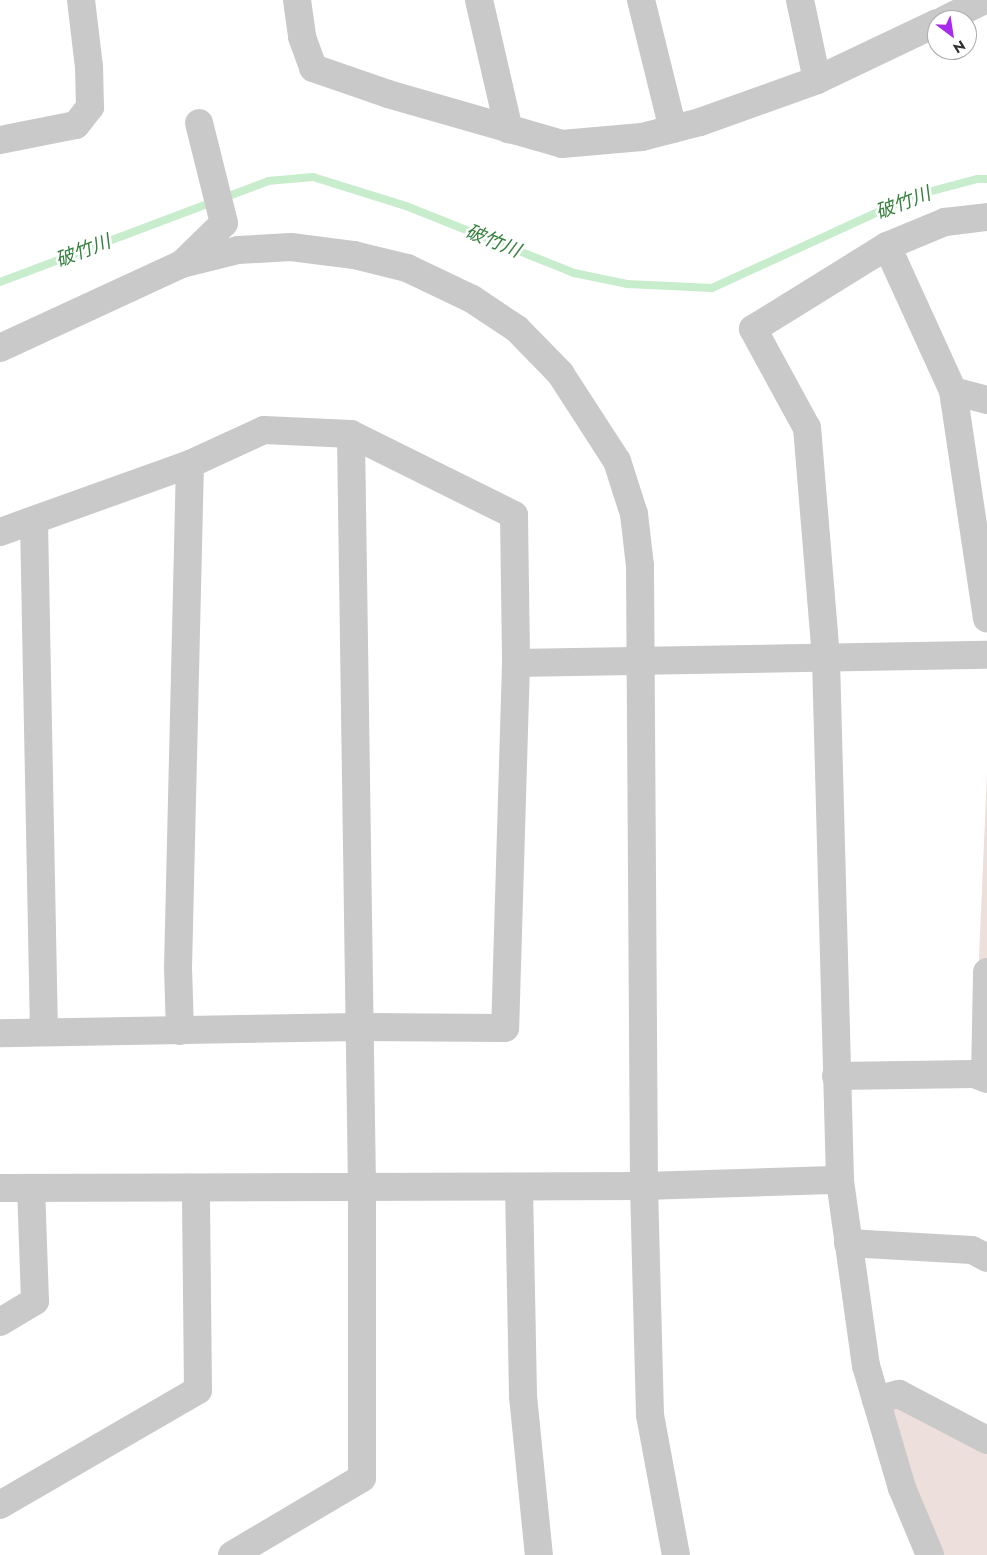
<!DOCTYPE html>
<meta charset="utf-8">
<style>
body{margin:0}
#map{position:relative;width:987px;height:1555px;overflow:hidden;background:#fff;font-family:Jost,"Noto Sans JP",sans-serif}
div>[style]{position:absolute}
.green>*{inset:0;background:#ecdfdc}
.stream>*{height:8px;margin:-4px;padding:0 4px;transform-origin:4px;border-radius:4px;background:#c7edcc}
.minor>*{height:28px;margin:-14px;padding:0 14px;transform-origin:14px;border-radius:14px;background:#c9c9c9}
span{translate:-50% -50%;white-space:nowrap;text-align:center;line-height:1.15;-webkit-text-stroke:5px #fff;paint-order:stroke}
.water-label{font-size:19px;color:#34803c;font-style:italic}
.north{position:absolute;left:927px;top:10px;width:50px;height:50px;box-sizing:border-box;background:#fff;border:1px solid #acacac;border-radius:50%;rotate:149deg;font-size:14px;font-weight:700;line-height:20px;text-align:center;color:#2f2f2f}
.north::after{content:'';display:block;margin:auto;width:18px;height:22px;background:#a82beb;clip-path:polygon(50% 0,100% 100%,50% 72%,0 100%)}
</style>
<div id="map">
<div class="green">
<i style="clip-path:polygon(987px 773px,987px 1081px,974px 1074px)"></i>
<i style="clip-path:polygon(876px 1400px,987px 1440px,987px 1555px,930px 1555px)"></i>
</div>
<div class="stream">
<i style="left:0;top:282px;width:286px;rotate:-20.6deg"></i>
<i style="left:268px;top:181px;width:45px;rotate:-5.1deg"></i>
<i style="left:313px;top:177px;width:97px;rotate:17.3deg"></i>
<i style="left:406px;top:206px;width:181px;rotate:21.7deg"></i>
<i style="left:574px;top:273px;width:54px;rotate:11.7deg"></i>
<i style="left:627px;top:284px;width:85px;rotate:2.7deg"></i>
<i style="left:712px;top:288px;width:221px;rotate:-24.6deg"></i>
<i style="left:913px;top:196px;width:66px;rotate:-14.9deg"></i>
<i style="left:977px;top:179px;width:10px"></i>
</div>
<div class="minor">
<i style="left:297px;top:0;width:37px;rotate:82deg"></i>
<i style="left:302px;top:37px;width:33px;rotate:70deg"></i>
<i style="left:313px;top:68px;width:79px;rotate:19.1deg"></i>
<i style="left:388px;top:94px;width:181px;rotate:16deg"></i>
<i style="left:562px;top:144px;width:80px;rotate:-5deg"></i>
<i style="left:642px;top:137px;width:60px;rotate:-14.5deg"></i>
<i style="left:700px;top:122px;width:124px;rotate:-19.7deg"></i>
<i style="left:817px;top:80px;width:133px;rotate:-25.4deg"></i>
<i style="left:479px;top:0;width:133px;rotate:77deg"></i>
<i style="left:641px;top:0;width:133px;rotate:76.1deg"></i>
<i style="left:800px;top:0;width:82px;rotate:78deg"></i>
<i style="left:944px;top:20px;width:46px;rotate:-26deg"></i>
<i style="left:0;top:140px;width:77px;rotate:-11.2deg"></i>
<i style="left:76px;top:125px;width:23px;rotate:-52deg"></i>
<i style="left:90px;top:107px;width:40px;rotate:-91.4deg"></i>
<i style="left:89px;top:67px;width:67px;rotate:-96.8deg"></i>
<i style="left:887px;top:246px;width:159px;rotate:65.5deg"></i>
<i style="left:953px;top:391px;width:230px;rotate:81.5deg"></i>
<i style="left:183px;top:263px;width:57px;rotate:-44.3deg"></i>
<i style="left:224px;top:223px;width:103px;rotate:-104deg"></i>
<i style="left:0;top:348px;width:200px;rotate:-24.8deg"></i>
<i style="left:182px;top:264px;width:58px;rotate:-14deg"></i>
<i style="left:238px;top:250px;width:53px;rotate:-3.2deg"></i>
<i style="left:291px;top:247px;width:64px;rotate:7.2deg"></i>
<i style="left:354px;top:255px;width:55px;rotate:13.8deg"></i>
<i style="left:407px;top:268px;width:72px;rotate:25.5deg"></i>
<i style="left:472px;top:299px;width:54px;rotate:33.7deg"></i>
<i style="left:517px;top:329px;width:62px;rotate:45.7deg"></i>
<i style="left:560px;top:373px;width:105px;rotate:57.1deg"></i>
<i style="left:617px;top:461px;width:56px;rotate:72.2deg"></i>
<i style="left:634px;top:514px;width:52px;rotate:83.4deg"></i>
<i style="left:640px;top:566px;width:620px;rotate:89.63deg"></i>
<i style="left:644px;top:1186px;width:229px;rotate:88.5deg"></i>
<i style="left:650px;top:1415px;width:142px;rotate:79.5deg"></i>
<i style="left:953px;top:391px;width:35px;rotate:15deg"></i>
<i style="left:34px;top:522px;width:510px;rotate:88.88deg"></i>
<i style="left:0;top:532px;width:202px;rotate:-19.7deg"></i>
<i style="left:190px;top:464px;width:81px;rotate:-24.7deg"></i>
<i style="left:264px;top:430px;width:87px;rotate:2.6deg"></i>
<i style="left:351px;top:434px;width:182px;rotate:26.4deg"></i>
<i style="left:514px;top:515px;width:148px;rotate:89.2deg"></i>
<i style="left:516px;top:663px;width:365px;rotate:91.7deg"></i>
<i style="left:505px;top:1028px;width:146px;rotate:-179.6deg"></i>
<i style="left:359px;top:1027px;width:359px;rotate:179deg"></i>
<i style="left:516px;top:663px;width:471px;rotate:-1deg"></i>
<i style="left:180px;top:1031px;width:63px;rotate:-91.8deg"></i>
<i style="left:178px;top:968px;width:504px;rotate:-88.64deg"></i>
<i style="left:836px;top:1076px;width:138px;rotate:-0.8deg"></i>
<i style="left:974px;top:1074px;width:14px;rotate:21deg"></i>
<i style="left:985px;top:1078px;width:106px;rotate:-88.9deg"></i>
<i style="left:519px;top:1187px;width:209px;rotate:88.9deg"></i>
<i style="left:523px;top:1396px;width:160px;rotate:84.3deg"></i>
<i style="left:0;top:1188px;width:644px;rotate:-0.18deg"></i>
<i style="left:644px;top:1186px;width:196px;rotate:-1.8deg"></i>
<i style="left:848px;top:1243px;width:124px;rotate:3.2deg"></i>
<i style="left:972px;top:1250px;width:17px;rotate:28deg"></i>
<i style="left:0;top:1322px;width:41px;rotate:-31deg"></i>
<i style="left:35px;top:1301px;width:113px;rotate:-92deg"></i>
<i style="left:876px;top:1400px;width:24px;rotate:-15deg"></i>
<i style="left:899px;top:1394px;width:99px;rotate:27.6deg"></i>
<i style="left:0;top:1505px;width:229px;rotate:-30.1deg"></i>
<i style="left:198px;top:1390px;width:202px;rotate:-90.6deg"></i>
<i style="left:232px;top:1555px;width:151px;rotate:-30.6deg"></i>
<i style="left:362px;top:1478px;width:290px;rotate:-90deg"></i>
<i style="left:362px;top:1188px;width:754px;rotate:-90.84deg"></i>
<i style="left:930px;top:1555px;width:73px;rotate:-112.7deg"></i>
<i style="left:902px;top:1488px;width:127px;rotate:-106.4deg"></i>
<i style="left:866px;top:1366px;width:188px;rotate:-98deg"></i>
<i style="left:840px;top:1180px;width:522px;rotate:-91.54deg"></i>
<i style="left:826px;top:658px;width:231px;rotate:-94.7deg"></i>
<i style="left:807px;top:428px;width:113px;rotate:-118.6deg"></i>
<i style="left:753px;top:329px;width:158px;rotate:-31.8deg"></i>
<i style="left:887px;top:246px;width:63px;rotate:-22.5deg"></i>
<i style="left:945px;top:222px;width:42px;rotate:-6.8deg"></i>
</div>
<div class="water-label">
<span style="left:903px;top:203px;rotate:-21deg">破竹川</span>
<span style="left:493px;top:241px;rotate:22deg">破竹川</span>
<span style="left:83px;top:251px;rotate:-21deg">破竹川</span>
</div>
<div class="north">N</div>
</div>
